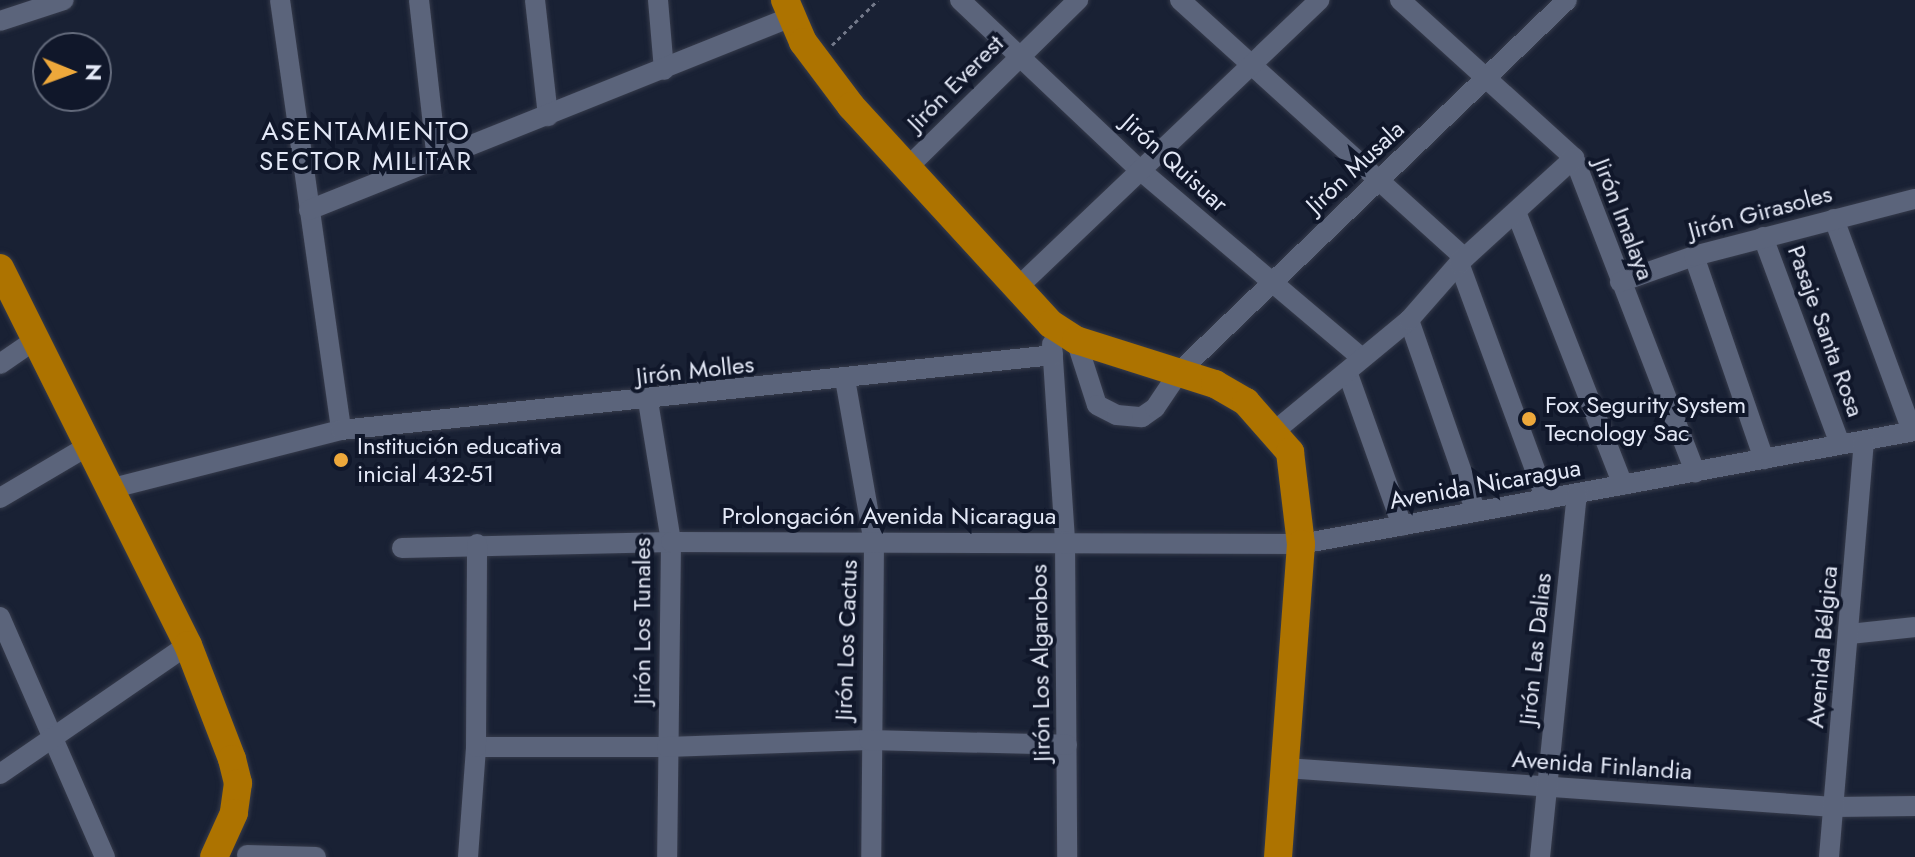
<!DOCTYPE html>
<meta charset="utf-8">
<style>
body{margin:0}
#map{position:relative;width:1915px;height:857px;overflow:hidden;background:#192134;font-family:Jost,sans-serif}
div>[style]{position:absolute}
.path>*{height:3px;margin-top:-1.5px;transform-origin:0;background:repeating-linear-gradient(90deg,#73798a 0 4px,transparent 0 8px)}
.roads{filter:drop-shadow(0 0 2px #363b4b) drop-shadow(0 0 2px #363b4b)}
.minor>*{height:20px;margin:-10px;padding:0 10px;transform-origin:10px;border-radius:10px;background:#5b647b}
.highway>*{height:28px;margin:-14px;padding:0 14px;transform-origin:14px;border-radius:14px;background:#ad7300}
.dots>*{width:22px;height:22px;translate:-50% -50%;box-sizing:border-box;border:4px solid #10172a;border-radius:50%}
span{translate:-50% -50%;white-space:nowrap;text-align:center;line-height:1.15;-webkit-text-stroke:8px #10172a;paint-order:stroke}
.street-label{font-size:24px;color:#e3e8f6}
.poi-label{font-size:24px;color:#e3e8f6}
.left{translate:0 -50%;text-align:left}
.neighbourhood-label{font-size:26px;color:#e3e8f6;letter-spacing:2px}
.north{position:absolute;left:32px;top:32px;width:80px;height:80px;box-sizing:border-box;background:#10172a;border:2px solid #646b7c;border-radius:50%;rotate:91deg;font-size:22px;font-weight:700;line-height:32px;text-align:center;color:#e3e8f6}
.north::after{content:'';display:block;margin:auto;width:28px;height:36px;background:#eda83b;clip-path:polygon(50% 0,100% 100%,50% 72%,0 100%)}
</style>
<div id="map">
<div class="path">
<i style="left:832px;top:45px;width:64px;rotate:-44.4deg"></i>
</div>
<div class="roads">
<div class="minor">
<i style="left:280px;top:0;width:434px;rotate:81.9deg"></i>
<i style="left:419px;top:0;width:162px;rotate:83.6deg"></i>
<i style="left:535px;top:0;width:117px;rotate:83.6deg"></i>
<i style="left:658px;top:0;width:70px;rotate:85.1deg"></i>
<i style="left:960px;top:0;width:248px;rotate:43.4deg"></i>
<i style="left:1140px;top:170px;width:291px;rotate:40.3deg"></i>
<i style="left:1180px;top:0;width:384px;rotate:42.2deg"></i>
<i style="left:1400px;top:0;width:235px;rotate:42.2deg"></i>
<i style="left:1574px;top:158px;width:337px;rotate:68.9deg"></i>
<i style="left:0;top:21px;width:67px;rotate:-18.2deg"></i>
<i style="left:905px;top:170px;width:243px;rotate:-44.5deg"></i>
<i style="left:309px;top:210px;width:519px;rotate:-21.82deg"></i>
<i style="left:1516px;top:212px;width:293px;rotate:68.6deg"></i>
<i style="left:1834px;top:219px;width:226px;rotate:69.8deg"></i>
<i style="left:1763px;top:237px;width:221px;rotate:69.6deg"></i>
<i style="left:1694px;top:256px;width:215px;rotate:71deg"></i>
<i style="left:1459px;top:263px;width:252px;rotate:69.8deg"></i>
<i style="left:1620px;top:282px;width:78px;rotate:-19.4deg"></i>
<i style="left:1694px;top:256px;width:228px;rotate:-14.5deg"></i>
<i style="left:1016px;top:289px;width:419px;rotate:-43.6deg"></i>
<i style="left:1409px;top:320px;width:203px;rotate:70.8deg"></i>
<i style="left:1076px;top:340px;width:68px;rotate:72.1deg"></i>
<i style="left:1097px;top:405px;width:22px;rotate:27deg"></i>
<i style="left:1117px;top:415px;width:25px;rotate:5deg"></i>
<i style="left:1142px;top:417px;width:16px;rotate:-35deg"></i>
<i style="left:1155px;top:408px;width:45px;rotate:-56deg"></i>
<i style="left:1180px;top:371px;width:536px;rotate:-43.79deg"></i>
<i style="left:1052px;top:344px;width:197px;rotate:86.2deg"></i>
<i style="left:1065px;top:541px;width:316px;rotate:89.6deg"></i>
<i style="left:0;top:364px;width:42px;rotate:-34.4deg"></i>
<i style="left:1348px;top:374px;width:161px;rotate:70.4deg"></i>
<i style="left:845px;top:379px;width:167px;rotate:80deg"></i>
<i style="left:874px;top:543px;width:314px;rotate:90.5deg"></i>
<i style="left:648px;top:401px;width:143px;rotate:80.7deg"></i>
<i style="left:671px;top:542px;width:315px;rotate:90.7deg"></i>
<i style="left:1276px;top:430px;width:173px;rotate:-39.6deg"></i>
<i style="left:1409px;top:320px;width:76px;rotate:-48.7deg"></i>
<i style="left:1459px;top:263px;width:156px;rotate:-42.4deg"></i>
<i style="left:113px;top:488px;width:235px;rotate:-14.3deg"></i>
<i style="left:341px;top:430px;width:716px;rotate:-6.01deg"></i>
<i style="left:0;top:498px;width:102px;rotate:-30.6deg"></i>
<i style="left:402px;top:548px;width:269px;rotate:-1.3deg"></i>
<i style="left:671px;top:542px;width:630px;rotate:0.18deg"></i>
<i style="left:1301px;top:544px;width:624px;rotate:-10.43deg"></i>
<i style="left:0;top:617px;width:262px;rotate:66.4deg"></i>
<i style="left:1850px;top:634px;width:65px;rotate:-6.1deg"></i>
<i style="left:476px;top:747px;width:191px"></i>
<i style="left:667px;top:747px;width:202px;rotate:-2deg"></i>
<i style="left:869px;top:740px;width:198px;rotate:1.4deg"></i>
<i style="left:1286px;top:768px;width:549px;rotate:4.07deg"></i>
<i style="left:1834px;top:807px;width:81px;rotate:-0.7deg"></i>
<i style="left:0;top:774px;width:228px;rotate:-34.5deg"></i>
<i style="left:247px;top:855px;width:69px;rotate:1.7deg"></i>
<i style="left:468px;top:857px;width:110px;rotate:-85.8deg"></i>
<i style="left:476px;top:747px;width:203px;rotate:-89.7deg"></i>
<i style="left:1540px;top:857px;width:365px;rotate:-84.2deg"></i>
<i style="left:1829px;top:857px;width:417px;rotate:-85.2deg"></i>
</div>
<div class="highway">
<i style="left:785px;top:0;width:46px;rotate:66.8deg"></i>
<i style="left:803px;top:42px;width:80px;rotate:53.1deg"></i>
<i style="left:851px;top:106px;width:296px;rotate:47.5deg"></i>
<i style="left:1051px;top:324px;width:30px;rotate:33deg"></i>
<i style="left:1076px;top:340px;width:146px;rotate:17.6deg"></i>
<i style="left:1215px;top:384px;width:36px;rotate:30deg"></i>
<i style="left:1246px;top:402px;width:67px;rotate:48.7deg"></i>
<i style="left:1290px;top:452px;width:93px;rotate:83.2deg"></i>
<i style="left:1301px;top:544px;width:314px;rotate:94.2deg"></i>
<i style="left:0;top:268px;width:421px;rotate:63.5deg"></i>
<i style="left:188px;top:645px;width:122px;rotate:68.9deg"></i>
<i style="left:232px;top:759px;width:25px;rotate:76deg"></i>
<i style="left:238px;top:783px;width:30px;rotate:98deg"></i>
<i style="left:234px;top:813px;width:48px;rotate:114.4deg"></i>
</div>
</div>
<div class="dots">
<i style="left:1529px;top:419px;background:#eda83b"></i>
<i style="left:341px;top:460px;background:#eda83b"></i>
</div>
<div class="street-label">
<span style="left:955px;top:83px;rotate:-45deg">Jirón Everest</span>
<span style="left:1175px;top:163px;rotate:42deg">Jirón Quisuar</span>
<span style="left:1355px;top:167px;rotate:-43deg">Jirón Musala</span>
<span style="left:1760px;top:212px;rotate:-15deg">Jirón Girasoles</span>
<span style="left:1624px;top:219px;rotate:69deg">Jirón Imalaya</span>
<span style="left:1826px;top:331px;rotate:70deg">Pasaje Santa Rosa</span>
<span style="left:695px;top:370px;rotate:-6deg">Jirón Molles</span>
<span style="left:1485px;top:484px;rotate:-10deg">Avenida Nicaragua</span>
<span style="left:889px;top:516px">Prolongación Avenida Nicaragua</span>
<span style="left:642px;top:621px;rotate:-90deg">Jirón Los Tunales</span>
<span style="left:846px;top:640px;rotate:-88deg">Jirón Los Cactus</span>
<span style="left:1822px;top:647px;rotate:-85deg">Avenida Bélgica</span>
<span style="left:1535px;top:649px;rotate:-84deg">Jirón Las Dalias</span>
<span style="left:1040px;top:663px;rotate:-91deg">Jirón Los Algarobos</span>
<span style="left:1602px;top:765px;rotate:4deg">Avenida Finlandia</span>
</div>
<div class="poi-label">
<span class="left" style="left:1545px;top:419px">Fox Segurity System<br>Tecnology Sac</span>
<span class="left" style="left:357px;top:460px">Institución educativa<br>inicial 432-51</span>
</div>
<div class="neighbourhood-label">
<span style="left:366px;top:147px">ASENTAMIENTO<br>SECTOR MILITAR</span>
</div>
<div class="north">N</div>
</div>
